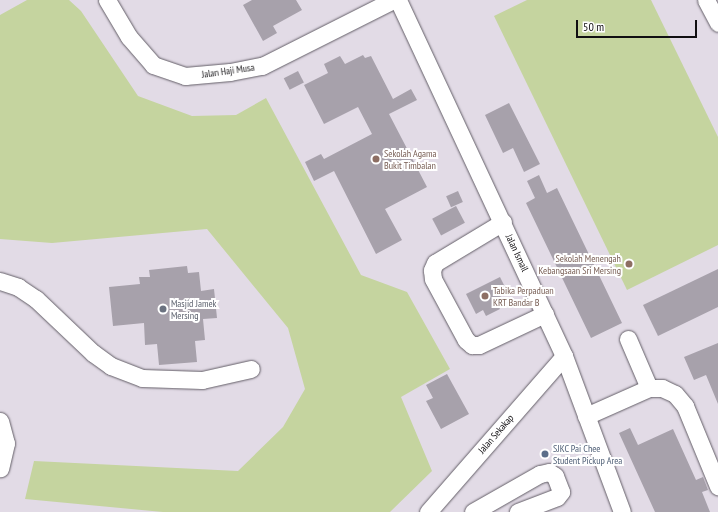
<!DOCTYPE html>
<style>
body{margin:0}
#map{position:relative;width:718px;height:512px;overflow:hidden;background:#e2dbe6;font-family:"PT Sans Narrow",sans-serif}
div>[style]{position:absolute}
.green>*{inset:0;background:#c5d49f}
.building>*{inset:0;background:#a7a1ab;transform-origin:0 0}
.roads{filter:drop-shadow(0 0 1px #635e67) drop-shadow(0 0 1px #635e67)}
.minor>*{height:17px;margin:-8.5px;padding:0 8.5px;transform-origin:8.5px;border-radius:8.5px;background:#fff}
.dots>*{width:11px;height:11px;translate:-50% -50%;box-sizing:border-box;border:2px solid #fff;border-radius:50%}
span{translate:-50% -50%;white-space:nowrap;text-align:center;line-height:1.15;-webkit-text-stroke:4px #fff;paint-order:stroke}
.street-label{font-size:10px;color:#110f12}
.education-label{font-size:10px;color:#785e54}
.left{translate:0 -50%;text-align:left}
.right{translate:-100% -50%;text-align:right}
.worship-label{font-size:10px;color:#5b616d}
.service-label{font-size:10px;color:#4e5e75}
.scale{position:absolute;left:576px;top:20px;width:121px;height:18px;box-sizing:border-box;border:2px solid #110f12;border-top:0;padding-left:5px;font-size:12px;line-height:14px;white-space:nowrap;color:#110f12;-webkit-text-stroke:3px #fff;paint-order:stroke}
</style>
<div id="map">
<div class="green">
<i style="clip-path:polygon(27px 0,69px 0,81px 11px,138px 96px,192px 116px,236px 115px,266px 98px,361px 275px,407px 292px,450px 369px,401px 397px,432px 471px,390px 512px,163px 512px,25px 499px,34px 461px,238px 471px,283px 427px,305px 389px,288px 328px,207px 229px,52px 243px,0 239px,0 15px)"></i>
<i style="clip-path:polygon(527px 0,651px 0,718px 137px,718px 245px,627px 290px,494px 16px)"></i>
</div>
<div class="building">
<i style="clip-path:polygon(252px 0,296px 0,302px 10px,273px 26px,277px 33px,263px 41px,243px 5px)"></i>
<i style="clip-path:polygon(363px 55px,365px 58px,371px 56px,393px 99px,411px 89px,417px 100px,389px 114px,427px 187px,385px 209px,402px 240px,376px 254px,334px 171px,314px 181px,305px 162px,321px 154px,324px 159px,372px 134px,358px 107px,324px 124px,304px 85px,328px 73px,324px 64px,340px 56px,345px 64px)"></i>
<i style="left:298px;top:71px;width:13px;height:16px;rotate:63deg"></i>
<i style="clip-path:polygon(509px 103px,540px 164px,524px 172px,513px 148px,503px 153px,485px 115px)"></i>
<i style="clip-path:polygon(539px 175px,547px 193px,557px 188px,622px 323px,591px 338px,526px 203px,535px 198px,527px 181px)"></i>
<i style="left:458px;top:191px;width:12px;height:13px;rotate:66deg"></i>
<i style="left:456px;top:206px;width:19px;height:27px;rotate:62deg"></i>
<i style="clip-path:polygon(187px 266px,188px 273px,199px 272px,201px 291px,214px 289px,217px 318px,203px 319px,205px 340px,195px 341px,197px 362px,159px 365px,157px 344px,145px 345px,144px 323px,113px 326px,109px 287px,140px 284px,139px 277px,150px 277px,149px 270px)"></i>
<i style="clip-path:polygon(718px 269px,718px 307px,658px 336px,643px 305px)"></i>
<i style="clip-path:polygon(500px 277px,508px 293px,495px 299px,500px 309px,486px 316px,483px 310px,476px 314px,466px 294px)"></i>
<i style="clip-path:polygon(718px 343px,718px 404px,706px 375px,694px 380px,684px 357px)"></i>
<i style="clip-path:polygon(447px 374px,469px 414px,441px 429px,426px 401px,433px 398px,426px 385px)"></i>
<i style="clip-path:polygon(630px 428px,638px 445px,673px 429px,696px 480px,703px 477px,708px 490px,702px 492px,710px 512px,655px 512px,619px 433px)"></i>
</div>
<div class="roads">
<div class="minor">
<i style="left:107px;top:0;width:43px;rotate:59.3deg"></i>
<i style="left:129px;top:37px;width:37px;rotate:49deg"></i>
<i style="left:153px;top:65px;width:34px;rotate:19deg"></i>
<i style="left:185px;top:76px;width:45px;rotate:-5.1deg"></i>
<i style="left:230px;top:72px;width:33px;rotate:-11deg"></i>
<i style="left:262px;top:66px;width:147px;rotate:-26.7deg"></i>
<i style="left:398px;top:0;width:393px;rotate:65deg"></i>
<i style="left:564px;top:356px;width:166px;rotate:69.6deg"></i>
<i style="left:706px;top:0;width:26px;rotate:62deg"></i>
<i style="left:503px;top:222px;width:79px;rotate:148.9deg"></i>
<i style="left:435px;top:263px;width:8px;rotate:113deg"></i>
<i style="left:432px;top:270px;width:9px;rotate:84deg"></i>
<i style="left:433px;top:279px;width:69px;rotate:61.6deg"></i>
<i style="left:466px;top:340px;width:8px;rotate:40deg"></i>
<i style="left:472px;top:345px;width:7px"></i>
<i style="left:479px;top:345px;width:73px;rotate:-25.2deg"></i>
<i style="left:0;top:281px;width:19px;rotate:18deg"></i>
<i style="left:18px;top:287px;width:22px;rotate:34deg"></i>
<i style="left:36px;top:299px;width:79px;rotate:43.5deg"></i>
<i style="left:93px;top:353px;width:22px;rotate:36deg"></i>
<i style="left:111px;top:366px;width:33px;rotate:21deg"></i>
<i style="left:142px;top:378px;width:60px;rotate:1.9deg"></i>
<i style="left:202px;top:380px;width:50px;rotate:-12.7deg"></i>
<i style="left:628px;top:339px;width:53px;rotate:66.8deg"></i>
<i style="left:586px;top:416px;width:69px;rotate:-24deg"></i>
<i style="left:649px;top:388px;width:13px"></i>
<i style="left:662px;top:388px;width:14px;rotate:25deg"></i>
<i style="left:675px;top:394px;width:16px;rotate:50deg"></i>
<i style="left:685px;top:406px;width:87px;rotate:67.6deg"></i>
<i style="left:0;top:421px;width:23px;rotate:75deg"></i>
<i style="left:6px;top:443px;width:26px;rotate:103deg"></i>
<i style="left:428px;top:512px;width:207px;rotate:-48.9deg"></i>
<i style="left:473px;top:512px;width:77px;rotate:-29.6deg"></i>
<i style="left:540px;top:474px;width:9px;rotate:-13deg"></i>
<i style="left:549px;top:472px;width:7px;rotate:34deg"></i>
<i style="left:555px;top:476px;width:17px;rotate:69deg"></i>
<i style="left:561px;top:492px;width:6px;rotate:129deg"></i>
<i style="left:557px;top:497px;width:42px;rotate:159deg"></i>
</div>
</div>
<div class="dots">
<i style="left:376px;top:159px;background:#8d6e63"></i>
<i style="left:629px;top:264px;background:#8d6e63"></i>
<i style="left:485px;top:296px;background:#8d6e63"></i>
<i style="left:163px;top:309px;background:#6b7280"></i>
<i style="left:545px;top:454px;background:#5c6f8a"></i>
</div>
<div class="street-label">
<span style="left:228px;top:71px;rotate:-8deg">Jalan Haji Musa</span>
<span style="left:517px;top:253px;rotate:65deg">Jalan Ismail</span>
<span style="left:496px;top:434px;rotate:-49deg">Jalan Sekakap</span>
</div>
<div class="education-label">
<span class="left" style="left:384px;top:159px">Sekolah Agama<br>Bukit Timbalan</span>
<span class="right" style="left:621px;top:264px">Sekolah Menengah<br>Kebangsaan Sri Mersing</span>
<span class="left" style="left:493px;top:296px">Tabika Perpaduan<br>KRT Bandar B</span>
</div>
<div class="worship-label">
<span class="left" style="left:171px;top:309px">Masjid Jamek<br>Mersing</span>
</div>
<div class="service-label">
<span class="left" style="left:553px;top:454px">SJKC Pai Chee<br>Student Pickup Area</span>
</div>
<div class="scale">50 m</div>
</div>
